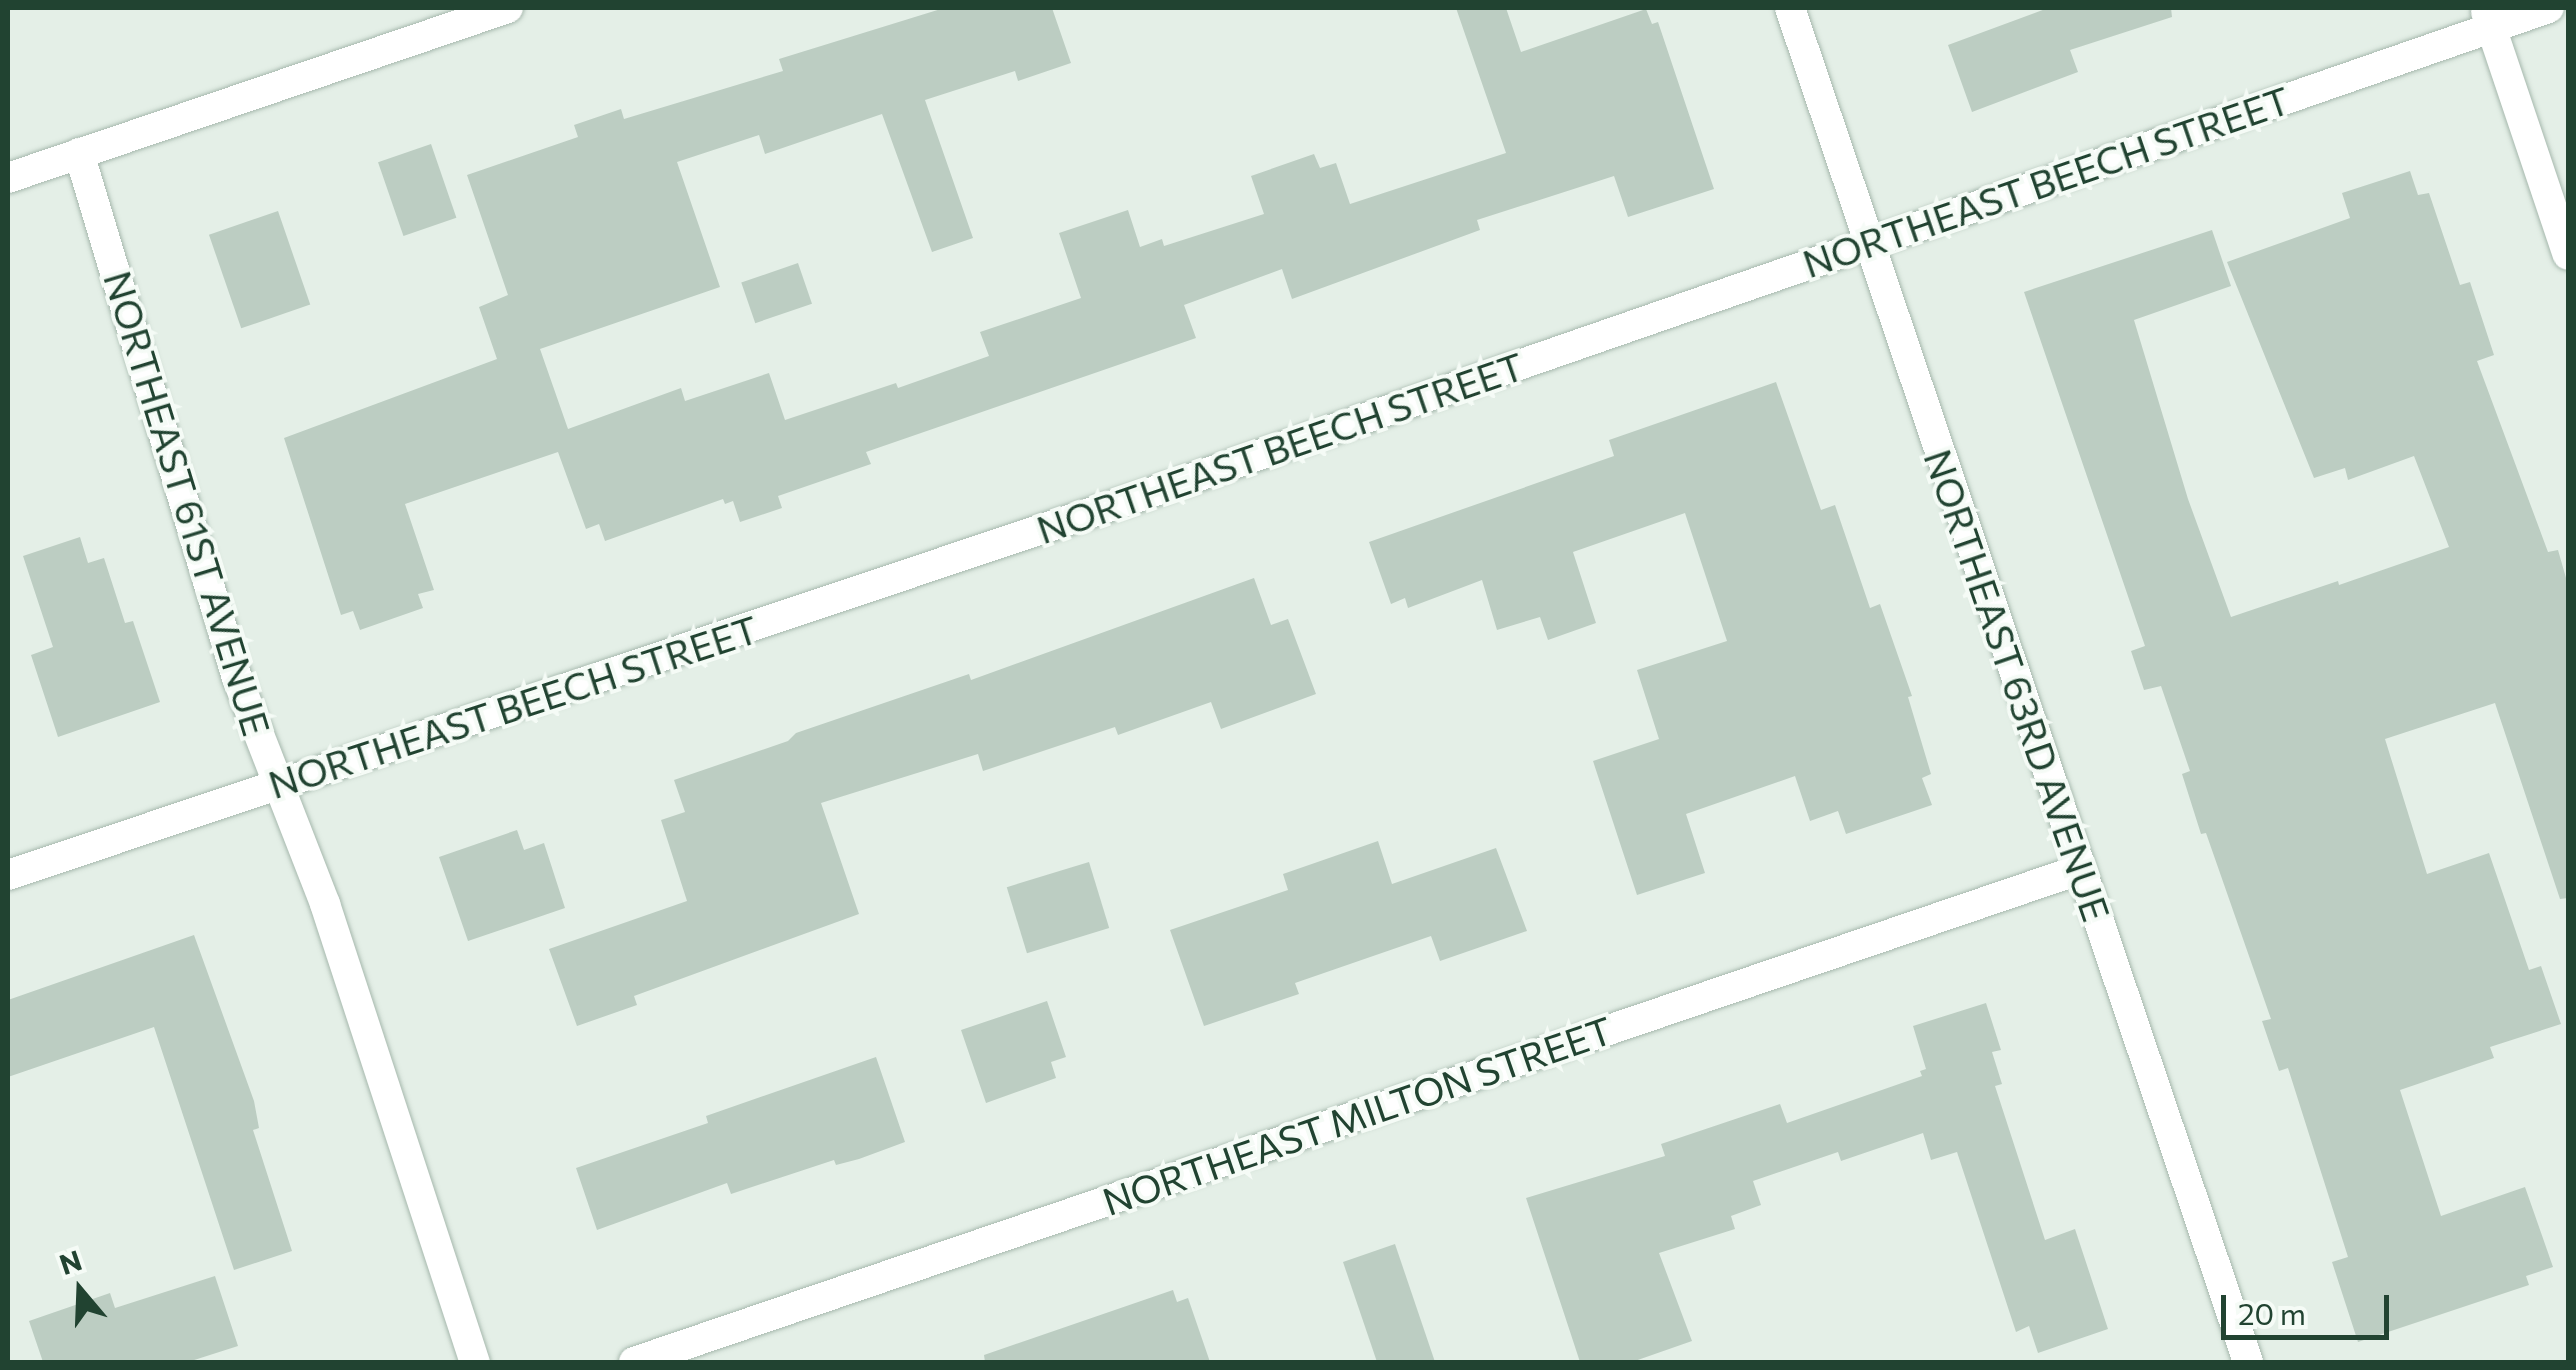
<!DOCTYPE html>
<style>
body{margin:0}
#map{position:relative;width:2576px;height:1370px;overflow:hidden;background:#e4efe7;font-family:Commissioner,sans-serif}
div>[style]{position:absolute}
.building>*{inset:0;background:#bccdc2;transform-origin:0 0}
.roads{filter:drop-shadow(0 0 2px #a6b8ad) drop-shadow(0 0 2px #a6b8ad)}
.minor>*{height:30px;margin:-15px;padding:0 15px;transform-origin:15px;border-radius:15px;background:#fff}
span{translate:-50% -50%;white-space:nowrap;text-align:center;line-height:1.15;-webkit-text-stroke:8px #f5fbf6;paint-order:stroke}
.street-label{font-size:38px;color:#214331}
.frame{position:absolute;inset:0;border:10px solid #214331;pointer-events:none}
.north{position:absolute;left:30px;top:1240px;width:100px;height:100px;-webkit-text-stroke:8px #f5fbf6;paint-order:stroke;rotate:341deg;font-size:28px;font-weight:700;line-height:40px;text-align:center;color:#214331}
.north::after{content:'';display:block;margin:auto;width:35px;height:45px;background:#214331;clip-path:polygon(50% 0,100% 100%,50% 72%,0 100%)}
.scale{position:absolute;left:2221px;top:1295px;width:168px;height:45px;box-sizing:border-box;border:5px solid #214331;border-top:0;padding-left:12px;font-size:30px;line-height:35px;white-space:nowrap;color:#214331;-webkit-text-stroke:8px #f5fbf6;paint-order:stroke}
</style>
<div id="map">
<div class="building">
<i style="clip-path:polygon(944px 8px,1052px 8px,1071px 63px,1018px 81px,1015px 71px,925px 100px,973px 238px,932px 252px,882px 114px,765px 154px,759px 135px,677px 162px,720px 287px,540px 349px,568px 429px,681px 388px,685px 401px,769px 373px,785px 420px,896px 383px,898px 388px,989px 356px,980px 332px,1081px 298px,1059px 233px,1128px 210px,1140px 247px,1162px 239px,1164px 246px,1264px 214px,1251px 176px,1314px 154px,1320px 168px,1336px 163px,1350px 204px,1506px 153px,1456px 8px,1506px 8px,1521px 52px,1646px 9px,1652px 24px,1658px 22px,1714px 189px,1628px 217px,1614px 176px,1477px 220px,1480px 230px,1292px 299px,1282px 269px,1184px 305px,1196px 338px,866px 452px,871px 464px,778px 496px,782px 508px,740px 522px,733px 501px,725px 504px,723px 499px,605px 541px,599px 524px,586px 529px,558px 452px,405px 504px,434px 590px,418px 594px,423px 608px,360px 630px,353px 611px,341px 615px,284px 438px,497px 359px,479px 307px,508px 295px,467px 175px,578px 137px,574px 125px,621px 109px,624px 119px,783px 71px,779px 59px)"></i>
<i style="clip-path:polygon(2048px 8px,2171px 8px,2172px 17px,2070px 50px,2078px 72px,1972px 112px,1948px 45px)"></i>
<i style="left:431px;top:144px;width:78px;height:56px;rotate:71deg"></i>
<i style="clip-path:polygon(2410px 171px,2418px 195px,2429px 193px,2460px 285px,2470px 282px,2494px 355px,2477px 361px,2548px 552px,2558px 550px,2568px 585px,2568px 898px,2560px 899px,2495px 703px,2385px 739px,2427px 874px,2489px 853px,2529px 970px,2541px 966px,2561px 1024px,2490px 1047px,2494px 1058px,2400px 1090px,2441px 1216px,2525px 1187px,2553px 1267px,2526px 1276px,2529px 1285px,2358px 1342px,2332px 1262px,2348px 1257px,2288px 1068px,2279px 1071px,2262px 1021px,2271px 1019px,2206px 833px,2201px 834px,2182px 774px,2190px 771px,2161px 686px,2144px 690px,2131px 651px,2145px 646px,2024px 292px,2212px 230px,2231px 286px,2134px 320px,2188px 499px,2231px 617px,2338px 581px,2339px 585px,2449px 547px,2414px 456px,2348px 480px,2345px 468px,2314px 478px,2227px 262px,2350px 218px,2342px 193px)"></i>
<i style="left:278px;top:211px;width:99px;height:73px;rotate:71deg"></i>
<i style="left:798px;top:263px;width:43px;height:60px;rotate:71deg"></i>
<i style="clip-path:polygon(1776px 382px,1821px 510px,1835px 505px,1870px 608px,1880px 604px,1912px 696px,1908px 697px,1931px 774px,1922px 778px,1932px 805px,1846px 834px,1838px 811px,1810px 821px,1795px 776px,1686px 814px,1705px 873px,1637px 895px,1593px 761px,1659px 739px,1637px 670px,1727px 641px,1685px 513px,1573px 552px,1596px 623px,1548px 640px,1540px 617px,1497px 630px,1482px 580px,1408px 608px,1405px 598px,1391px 604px,1369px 542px,1614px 456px,1609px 440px)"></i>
<i style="clip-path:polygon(80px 537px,88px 563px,104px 558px,125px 623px,133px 621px,160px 702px,58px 737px,31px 655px,53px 647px,23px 556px)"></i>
<i style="clip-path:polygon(1254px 578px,1271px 625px,1288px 619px,1316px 694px,1221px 729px,1211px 702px,1118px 735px,1115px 727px,983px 771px,978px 754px,821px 803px,859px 914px,634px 996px,637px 1005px,577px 1026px,549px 949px,687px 901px,661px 820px,685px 812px,674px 780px,788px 741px,796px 733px,969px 674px,971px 680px)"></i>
<i style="clip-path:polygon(517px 830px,524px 850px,544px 843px,565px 908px,468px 941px,439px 857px)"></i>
<i style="clip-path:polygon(1378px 841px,1392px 884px,1496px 848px,1527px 931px,1440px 961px,1431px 936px,1295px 983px,1299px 994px,1204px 1026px,1170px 930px,1288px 890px,1283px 874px)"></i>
<i style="left:1089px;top:862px;width:69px;height:86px;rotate:73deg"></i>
<i style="clip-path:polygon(194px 935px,254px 1101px,259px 1128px,253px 1130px,292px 1251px,234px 1270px,154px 1027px,8px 1077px,8px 1000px)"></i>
<i style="clip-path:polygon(1047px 1001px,1066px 1057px,1051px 1062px,1056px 1078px,986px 1103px,961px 1030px)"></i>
<i style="clip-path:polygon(1986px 1003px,2001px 1050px,1992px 1052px,2002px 1084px,1995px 1086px,2045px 1240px,2075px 1229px,2108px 1329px,2038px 1353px,2029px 1326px,2016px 1332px,1957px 1152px,1931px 1160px,1923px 1133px,1841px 1161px,1838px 1152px,1753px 1181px,1761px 1205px,1731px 1216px,1735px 1229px,1659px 1253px,1692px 1341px,1632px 1362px,1580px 1362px,1526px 1198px,1665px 1156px,1661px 1144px,1780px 1104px,1787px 1123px,1922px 1076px,1920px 1071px,1926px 1069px,1913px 1026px)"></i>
<i style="clip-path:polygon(876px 1057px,905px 1142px,859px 1159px,836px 1165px,834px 1160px,731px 1194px,727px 1183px,597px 1230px,576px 1168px,708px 1123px,706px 1116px)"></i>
<i style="clip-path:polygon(1395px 1244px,1435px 1362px,1377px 1362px,1343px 1262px)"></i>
<i style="clip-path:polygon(215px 1276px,238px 1346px,188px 1362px,43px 1362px,29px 1321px,110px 1293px,115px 1308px)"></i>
<i style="clip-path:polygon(1173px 1290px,1177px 1302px,1188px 1298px,1210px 1362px,985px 1362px,984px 1355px)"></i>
</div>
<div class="roads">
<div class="minor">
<i style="left:1790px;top:8px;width:1429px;rotate:71.31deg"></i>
<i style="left:2486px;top:12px;width:256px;rotate:71.4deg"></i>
<i style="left:79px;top:153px;width:548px;rotate:73.25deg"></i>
<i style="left:237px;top:678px;width:243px;rotate:68.7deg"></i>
<i style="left:325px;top:904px;width:482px;rotate:71.9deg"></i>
<i style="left:8px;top:178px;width:528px;rotate:-18.78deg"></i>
<i style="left:8px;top:875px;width:1195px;rotate:-18.5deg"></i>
<i style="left:1141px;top:496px;width:1490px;rotate:-19.12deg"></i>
<i style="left:634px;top:1362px;width:1529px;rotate:-18.81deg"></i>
</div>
</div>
<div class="street-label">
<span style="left:2046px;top:181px;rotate:-19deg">NORTHEAST BEECH STREET</span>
<span style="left:1280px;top:447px;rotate:-19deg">NORTHEAST BEECH STREET</span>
<span style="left:188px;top:503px;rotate:73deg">NORTHEAST 61ST AVENUE</span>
<span style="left:2018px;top:685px;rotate:71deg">NORTHEAST 63RD AVENUE</span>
<span style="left:513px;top:706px;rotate:-18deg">NORTHEAST BEECH STREET</span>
<span style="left:1357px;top:1115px;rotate:-19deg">NORTHEAST MILTON STREET</span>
</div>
<div class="frame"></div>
<div class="north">N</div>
<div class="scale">20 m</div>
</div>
